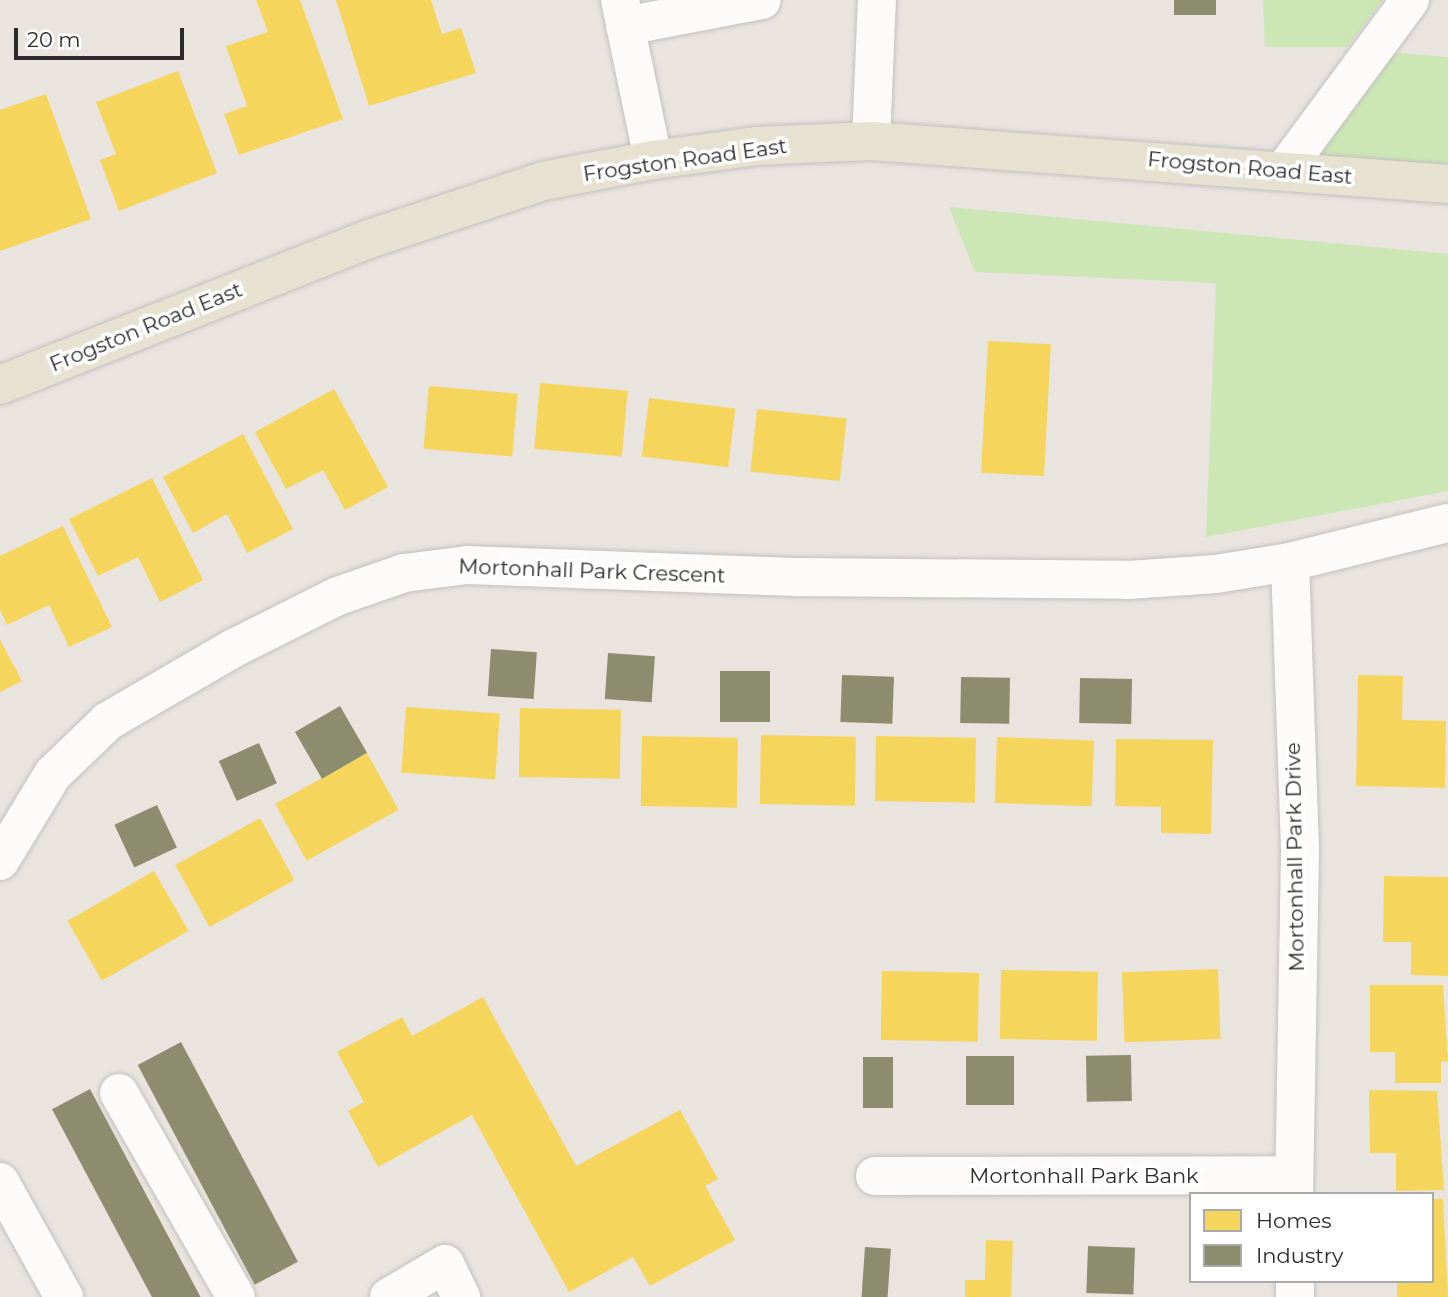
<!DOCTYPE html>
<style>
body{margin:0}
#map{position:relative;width:1448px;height:1297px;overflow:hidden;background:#e9e4de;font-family:Montserrat,sans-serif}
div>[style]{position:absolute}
.green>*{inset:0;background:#cce6b5}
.homes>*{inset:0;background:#f6d55c;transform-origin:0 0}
.industry>*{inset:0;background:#8c8c6e;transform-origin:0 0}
.roads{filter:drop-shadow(0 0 2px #c2c0c0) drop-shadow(0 0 2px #c2c0c0)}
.minor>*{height:38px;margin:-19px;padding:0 19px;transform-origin:19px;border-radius:19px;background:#fcfbfa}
.major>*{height:38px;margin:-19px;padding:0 19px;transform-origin:19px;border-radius:19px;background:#e7e1d2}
span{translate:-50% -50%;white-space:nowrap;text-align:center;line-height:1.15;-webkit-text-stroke:7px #fff;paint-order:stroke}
.street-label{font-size:21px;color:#2a2a2a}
.legend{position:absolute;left:1189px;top:1192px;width:245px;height:91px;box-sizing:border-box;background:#fff;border:2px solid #aaa;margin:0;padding:9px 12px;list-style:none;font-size:21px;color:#2a2a2a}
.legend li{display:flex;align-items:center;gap:14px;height:35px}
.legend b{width:35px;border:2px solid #aaa}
.scale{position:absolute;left:14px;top:28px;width:170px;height:32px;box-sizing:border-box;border:4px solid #2a2a2a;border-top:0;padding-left:9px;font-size:21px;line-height:24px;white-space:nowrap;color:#2a2a2a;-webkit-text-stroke:5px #fff;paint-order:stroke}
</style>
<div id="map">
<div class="green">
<i style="clip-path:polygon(1263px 0,1383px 0,1347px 47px,1265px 47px)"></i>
<i style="clip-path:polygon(1373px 51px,1448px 57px,1448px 184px,1285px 169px)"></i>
<i style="clip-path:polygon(949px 207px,1448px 254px,1448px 491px,1206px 537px,1216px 283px,975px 272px)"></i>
</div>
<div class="homes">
<i style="clip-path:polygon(256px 0,300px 0,343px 119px,239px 155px,224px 114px,247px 106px,226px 46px,268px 32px)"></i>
<i style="clip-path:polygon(336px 0,431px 0,442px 34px,461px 28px,476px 73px,369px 106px)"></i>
<i style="clip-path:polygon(178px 71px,217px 173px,119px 211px,100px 160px,116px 154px,96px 102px)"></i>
<i style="clip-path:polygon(46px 94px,91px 219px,0 251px,0 110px)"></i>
<i style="left:988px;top:341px;width:63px;height:132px;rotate:3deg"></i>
<i style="left:540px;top:383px;width:88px;height:66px;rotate:5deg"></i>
<i style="left:429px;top:386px;width:89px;height:63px;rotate:5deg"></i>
<i style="clip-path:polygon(334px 389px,388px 487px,345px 510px,323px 470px,286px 489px,255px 432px)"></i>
<i style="left:649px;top:398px;width:87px;height:59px;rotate:7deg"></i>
<i style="left:757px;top:409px;width:90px;height:63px;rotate:6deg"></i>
<i style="clip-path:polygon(243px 434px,293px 529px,247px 553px,227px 514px,193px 533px,163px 477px)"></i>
<i style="clip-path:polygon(152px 478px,203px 580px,160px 602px,138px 557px,98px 576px,69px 519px)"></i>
<i style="clip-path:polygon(63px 526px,112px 627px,69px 647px,49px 605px,7px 625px,0 610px,0 556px)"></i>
<i style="clip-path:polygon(0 640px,22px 681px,0 692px)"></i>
<i style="clip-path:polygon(1358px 675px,1403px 676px,1402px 720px,1446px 721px,1445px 788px,1356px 786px)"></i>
<i style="left:406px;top:707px;width:94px;height:66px;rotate:4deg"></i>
<i style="left:520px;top:708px;width:101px;height:69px;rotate:1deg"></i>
<i style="left:761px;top:735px;width:95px;height:69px;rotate:1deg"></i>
<i style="left:642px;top:736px;width:96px;height:70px;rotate:1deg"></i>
<i style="left:876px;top:736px;width:100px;height:65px;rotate:1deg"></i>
<i style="left:997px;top:737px;width:97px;height:66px;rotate:2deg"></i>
<i style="clip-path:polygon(1116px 739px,1213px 740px,1211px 834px,1161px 833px,1161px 807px,1115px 806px)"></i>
<i style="left:367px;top:753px;width:65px;height:105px;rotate:61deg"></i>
<i style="left:260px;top:818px;width:71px;height:97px;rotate:61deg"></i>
<i style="left:154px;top:871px;width:69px;height:100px;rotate:60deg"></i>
<i style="clip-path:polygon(1384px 876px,1448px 877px,1448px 976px,1411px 975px,1411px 942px,1383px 942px)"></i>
<i style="left:1218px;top:969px;width:70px;height:96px;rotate:88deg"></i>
<i style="left:1001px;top:970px;width:97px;height:69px;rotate:1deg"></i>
<i style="left:882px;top:971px;width:97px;height:69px;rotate:1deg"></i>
<i style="clip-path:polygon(1370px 985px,1443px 985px,1448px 1062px,1441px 1061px,1441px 1083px,1395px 1083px,1395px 1052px,1370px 1052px)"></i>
<i style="clip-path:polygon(483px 997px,576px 1166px,680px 1110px,718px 1179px,705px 1186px,735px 1240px,650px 1286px,633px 1257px,569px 1292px,472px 1115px,378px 1167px,348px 1111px,364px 1102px,337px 1052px,402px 1017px,412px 1036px)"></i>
<i style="clip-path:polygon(1369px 1090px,1437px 1091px,1444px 1190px,1396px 1191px,1396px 1153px,1370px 1153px)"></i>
<i style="clip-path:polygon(1432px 1199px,1443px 1199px,1448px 1297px,1397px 1297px,1397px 1281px,1432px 1281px)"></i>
<i style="clip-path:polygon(986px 1240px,1013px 1241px,1011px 1297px,965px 1297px,965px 1280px,985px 1280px)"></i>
</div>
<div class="industry">
<i style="left:1174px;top:0;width:42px;height:15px"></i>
<i style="left:491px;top:649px;width:46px;height:47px;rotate:4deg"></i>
<i style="left:608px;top:653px;width:47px;height:46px;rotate:4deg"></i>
<i style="left:720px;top:671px;width:50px;height:51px"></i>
<i style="left:842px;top:675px;width:52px;height:47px;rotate:2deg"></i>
<i style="left:961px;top:677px;width:49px;height:46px;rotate:1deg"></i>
<i style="left:1080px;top:678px;width:52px;height:45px;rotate:1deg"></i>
<i style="left:340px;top:706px;width:54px;height:52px;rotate:60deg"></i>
<i style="left:259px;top:743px;width:44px;height:44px;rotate:66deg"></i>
<i style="left:157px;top:805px;width:47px;height:47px;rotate:65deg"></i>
<i style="left:181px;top:1042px;width:249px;height:49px;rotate:62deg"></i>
<i style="left:1131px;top:1055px;width:46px;height:45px;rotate:89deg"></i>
<i style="left:966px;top:1056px;width:48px;height:49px"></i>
<i style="left:863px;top:1057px;width:30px;height:51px"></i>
<i style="left:90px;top:1089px;width:236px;height:43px;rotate:62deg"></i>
<i style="left:1088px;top:1246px;width:47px;height:47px;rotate:2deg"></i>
<i style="left:865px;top:1247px;width:26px;height:50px;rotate:4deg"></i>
</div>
<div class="roads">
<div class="minor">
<i style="left:620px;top:0;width:163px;rotate:78.3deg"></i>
<i style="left:625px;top:26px;width:139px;rotate:-10.7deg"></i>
<i style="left:871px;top:141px;width:141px;rotate:-87.6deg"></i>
<i style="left:1285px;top:169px;width:210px;rotate:-53.5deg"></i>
<i style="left:1290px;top:562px;width:290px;rotate:88deg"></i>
<i style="left:1300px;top:852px;width:342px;rotate:91deg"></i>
<i style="left:0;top:861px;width:102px;rotate:-58.7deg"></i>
<i style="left:53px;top:774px;width:76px;rotate:-43.9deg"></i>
<i style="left:108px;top:721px;width:146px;rotate:-30.1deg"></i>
<i style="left:234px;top:648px;width:116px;rotate:-26.6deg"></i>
<i style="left:338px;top:596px;width:70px;rotate:-19.2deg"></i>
<i style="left:404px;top:573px;width:64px;rotate:-7.2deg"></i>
<i style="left:467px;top:565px;width:333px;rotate:2.1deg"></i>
<i style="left:800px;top:577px;width:328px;rotate:0.5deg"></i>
<i style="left:1128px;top:580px;width:88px;rotate:-3.9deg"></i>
<i style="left:1216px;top:574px;width:75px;rotate:-9.2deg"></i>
<i style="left:1290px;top:562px;width:163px;rotate:-13.9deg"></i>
<i style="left:119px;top:1093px;width:235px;rotate:60.2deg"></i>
<i style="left:875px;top:1176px;width:418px;rotate:-0.1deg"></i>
<i style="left:0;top:1182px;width:132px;rotate:60.9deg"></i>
<i style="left:1295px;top:1281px;width:16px;rotate:90deg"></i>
<i style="left:389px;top:1297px;width:65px;rotate:-30.5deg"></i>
<i style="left:445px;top:1264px;width:37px;rotate:64deg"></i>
</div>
<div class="major">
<i style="left:0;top:385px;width:397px;rotate:-21.6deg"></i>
<i style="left:369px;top:239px;width:183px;rotate:-18.4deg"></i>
<i style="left:543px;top:181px;width:112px;rotate:-10.8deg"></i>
<i style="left:653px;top:160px;width:104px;rotate:-7.7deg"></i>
<i style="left:756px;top:146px;width:115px;rotate:-2.5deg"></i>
<i style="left:871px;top:141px;width:579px;rotate:4.26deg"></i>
</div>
</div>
<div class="street-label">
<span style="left:685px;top:160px;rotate:-8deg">Frogston Road East</span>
<span style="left:1250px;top:168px;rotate:5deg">Frogston Road East</span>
<span style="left:146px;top:327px;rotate:-22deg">Frogston Road East</span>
<span style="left:592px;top:571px;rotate:2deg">Mortonhall Park Crescent</span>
<span style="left:1295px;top:857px;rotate:-91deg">Mortonhall Park Drive</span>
<span style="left:1084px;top:1176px">Mortonhall Park Bank</span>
</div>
<ul class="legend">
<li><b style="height:19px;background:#f6d55c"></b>Homes</li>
<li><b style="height:19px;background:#8c8c6e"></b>Industry</li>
</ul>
<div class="scale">20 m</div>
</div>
